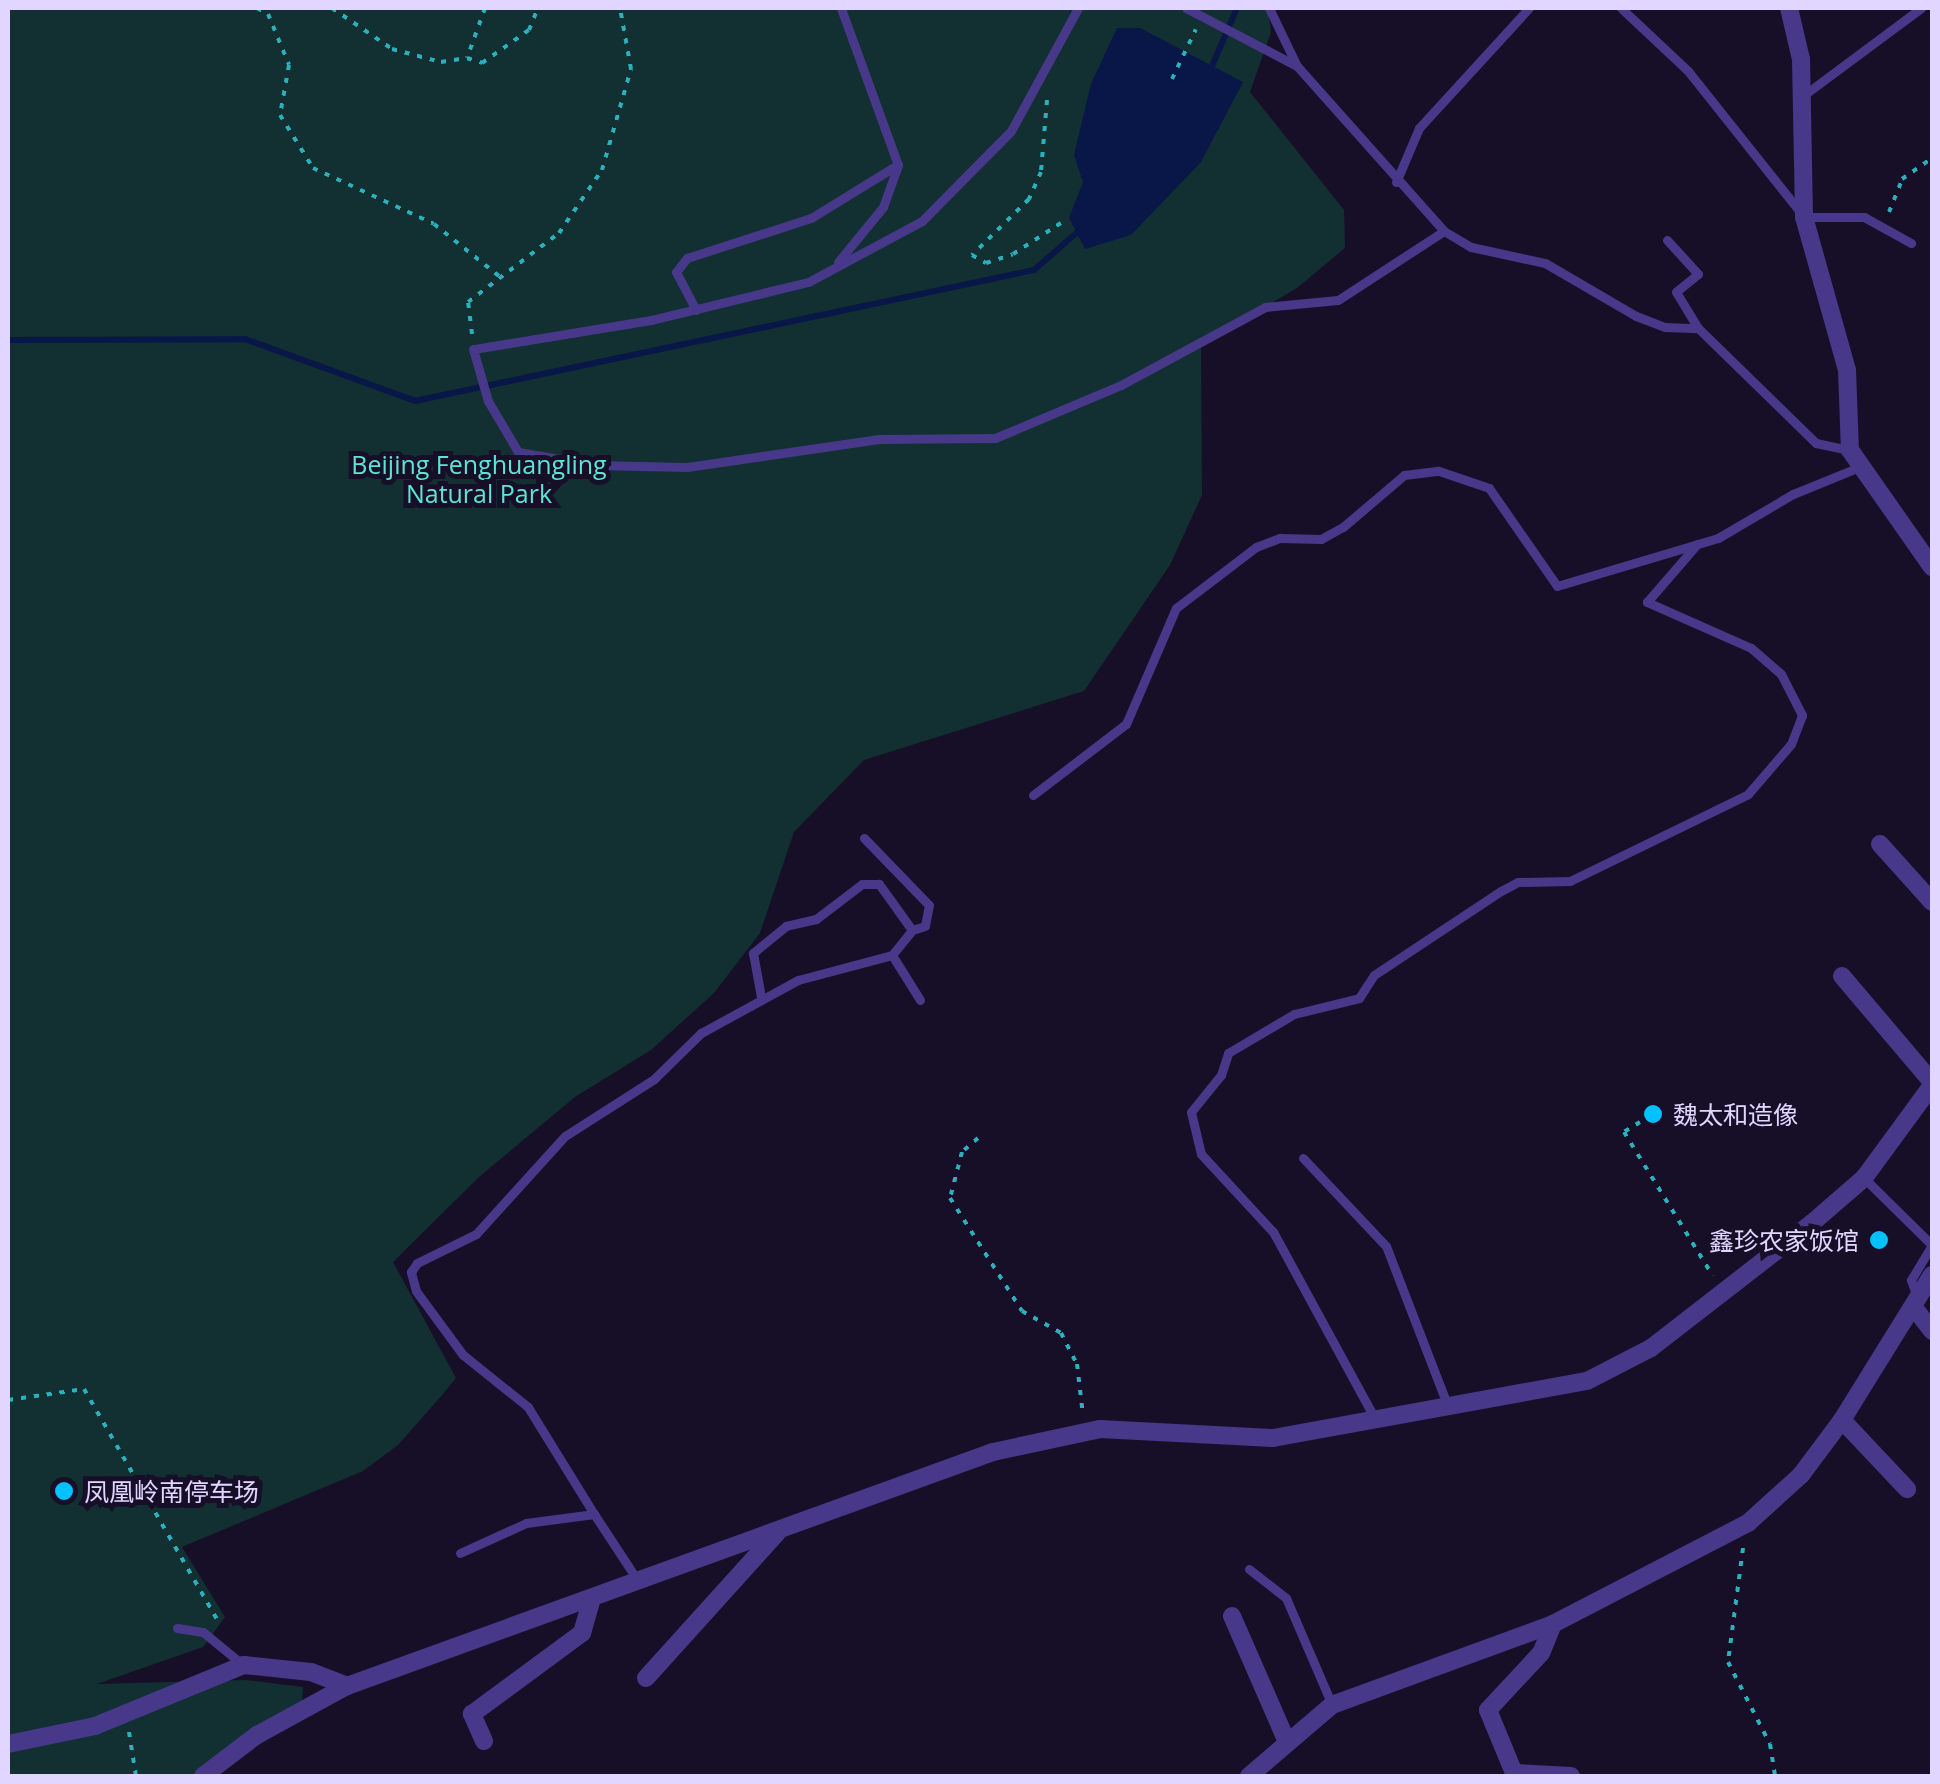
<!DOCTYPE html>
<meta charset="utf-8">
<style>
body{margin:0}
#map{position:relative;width:1940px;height:1784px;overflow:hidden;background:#170f28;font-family:"Open Sans","Noto Sans SC",sans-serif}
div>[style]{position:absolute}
.green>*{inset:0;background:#122f32}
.water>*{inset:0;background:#091648}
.stream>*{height:6px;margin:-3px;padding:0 3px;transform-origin:3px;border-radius:3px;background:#091648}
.path>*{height:4px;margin-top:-2px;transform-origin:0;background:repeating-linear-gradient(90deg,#2bb1be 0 5px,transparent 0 13px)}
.service>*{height:9px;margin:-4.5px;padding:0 4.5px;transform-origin:4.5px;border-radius:4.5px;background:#473889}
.minor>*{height:18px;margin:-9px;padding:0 9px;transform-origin:9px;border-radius:9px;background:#473889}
.dots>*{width:28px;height:28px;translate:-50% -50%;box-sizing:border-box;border:5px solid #170f28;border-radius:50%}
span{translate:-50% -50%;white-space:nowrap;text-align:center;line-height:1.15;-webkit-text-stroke:10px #170f28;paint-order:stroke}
.park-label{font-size:25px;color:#5de4d6}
.poi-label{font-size:25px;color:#e1d6ff}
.left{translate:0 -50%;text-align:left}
.right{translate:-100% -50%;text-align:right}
.frame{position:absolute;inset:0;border:10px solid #e1d6ff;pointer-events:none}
</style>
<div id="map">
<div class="green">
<i style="clip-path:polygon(8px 8px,1268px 8px,1271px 32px,1250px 92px,1344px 210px,1345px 248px,1297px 288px,1201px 345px,1202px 495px,1170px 565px,1084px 691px,864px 760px,794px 832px,760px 933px,714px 993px,651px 1050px,575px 1097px,479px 1177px,393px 1262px,456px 1378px,443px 1394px,398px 1445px,363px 1471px,182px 1547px,225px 1617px,203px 1647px,97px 1684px,246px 1680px,303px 1687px,302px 1704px,198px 1776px,8px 1776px)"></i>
</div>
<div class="water">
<i style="clip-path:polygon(1117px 28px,1140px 28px,1243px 82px,1201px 162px,1131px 235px,1085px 249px,1069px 218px,1083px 182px,1074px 155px,1091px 84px)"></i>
</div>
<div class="stream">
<i style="left:1209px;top:73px;width:71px;rotate:-66.7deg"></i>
<i style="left:8px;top:340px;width:237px;rotate:-0.2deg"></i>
<i style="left:245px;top:339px;width:181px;rotate:20deg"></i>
<i style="left:415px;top:401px;width:633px;rotate:-11.95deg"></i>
<i style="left:1034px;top:270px;width:62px;rotate:-41.1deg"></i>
</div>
<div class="path">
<i style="left:257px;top:8px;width:13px;rotate:29deg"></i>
<i style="left:268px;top:14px;width:55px;rotate:67.6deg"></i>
<i style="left:289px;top:65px;width:51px;rotate:100.2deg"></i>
<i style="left:280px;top:115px;width:62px;rotate:58.1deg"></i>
<i style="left:313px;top:168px;width:133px;rotate:24.8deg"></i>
<i style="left:434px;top:224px;width:83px;rotate:38.7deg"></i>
<i style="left:332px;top:8px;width:73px;rotate:34.3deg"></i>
<i style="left:392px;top:49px;width:51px;rotate:14.9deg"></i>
<i style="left:441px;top:62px;width:26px;rotate:-9deg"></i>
<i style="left:485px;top:8px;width:53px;rotate:109.8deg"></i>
<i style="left:467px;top:58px;width:16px;rotate:18deg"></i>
<i style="left:482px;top:63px;width:57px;rotate:-35.1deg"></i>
<i style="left:529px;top:30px;width:24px;rotate:-68deg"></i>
<i style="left:1172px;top:79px;width:55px;rotate:-64.4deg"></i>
<i style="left:1047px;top:100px;width:72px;rotate:94.8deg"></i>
<i style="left:1041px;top:172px;width:30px;rotate:114deg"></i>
<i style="left:1029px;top:199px;width:80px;rotate:135.5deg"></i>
<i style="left:972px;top:255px;width:16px;rotate:30deg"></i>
<i style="left:986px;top:263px;width:28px;rotate:-18deg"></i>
<i style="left:1013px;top:254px;width:57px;rotate:-32.9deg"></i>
<i style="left:1889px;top:212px;width:35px;rotate:-68deg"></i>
<i style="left:1902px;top:179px;width:37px;rotate:-35deg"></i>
<i style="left:472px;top:334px;width:32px;rotate:-97deg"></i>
<i style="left:468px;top:302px;width:114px;rotate:-37.2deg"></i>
<i style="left:559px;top:233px;width:76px;rotate:-55.7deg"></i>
<i style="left:602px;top:170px;width:105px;rotate:-74deg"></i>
<i style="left:631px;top:69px;width:62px;rotate:-100.2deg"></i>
<i style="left:1640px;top:1122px;width:19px;rotate:148deg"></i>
<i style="left:1624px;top:1132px;width:169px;rotate:58.3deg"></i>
<i style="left:978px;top:1138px;width:21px;rotate:139deg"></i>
<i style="left:962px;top:1152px;width:48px;rotate:104.6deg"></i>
<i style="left:950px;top:1198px;width:134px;rotate:57.5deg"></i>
<i style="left:1022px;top:1311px;width:45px;rotate:29.4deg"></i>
<i style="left:1061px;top:1333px;width:35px;rotate:63deg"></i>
<i style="left:1077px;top:1364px;width:51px;rotate:83.3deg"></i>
<i style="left:8px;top:1400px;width:77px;rotate:-8.2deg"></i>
<i style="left:84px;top:1389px;width:270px;rotate:60deg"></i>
<i style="left:1743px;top:1548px;width:115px;rotate:97.5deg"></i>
<i style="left:1728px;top:1662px;width:92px;rotate:62.9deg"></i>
<i style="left:1770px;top:1744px;width:32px;rotate:81deg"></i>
<i style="left:129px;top:1732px;width:45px;rotate:81deg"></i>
</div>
<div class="service">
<i style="left:1078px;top:8px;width:140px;rotate:118.6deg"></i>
<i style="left:1011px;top:131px;width:127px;rotate:134.7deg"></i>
<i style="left:922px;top:221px;width:129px;rotate:151.8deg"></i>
<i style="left:808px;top:282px;width:162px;rotate:166.4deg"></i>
<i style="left:651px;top:320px;width:180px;rotate:170.7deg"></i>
<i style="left:473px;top:349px;width:54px;rotate:73.9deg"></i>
<i style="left:488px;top:401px;width:59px;rotate:59.5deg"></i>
<i style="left:518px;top:452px;width:77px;rotate:9.7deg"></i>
<i style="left:594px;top:465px;width:93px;rotate:1.2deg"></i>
<i style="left:687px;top:467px;width:194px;rotate:-8.3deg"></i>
<i style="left:879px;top:439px;width:116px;rotate:-0.5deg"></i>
<i style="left:995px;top:438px;width:137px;rotate:-22.8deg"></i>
<i style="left:1121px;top:385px;width:164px;rotate:-28.4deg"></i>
<i style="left:1265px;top:307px;width:73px;rotate:-5.5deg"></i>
<i style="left:1338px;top:300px;width:126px;rotate:-33.1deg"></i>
<i style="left:1186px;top:8px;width:125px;rotate:27.6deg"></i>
<i style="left:1297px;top:66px;width:221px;rotate:48.3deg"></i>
<i style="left:1444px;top:231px;width:31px;rotate:31deg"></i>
<i style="left:1471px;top:247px;width:76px;rotate:12.2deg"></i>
<i style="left:1545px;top:263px;width:105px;rotate:30.2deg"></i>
<i style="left:1636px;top:316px;width:31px;rotate:21deg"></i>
<i style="left:1665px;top:327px;width:33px;rotate:2deg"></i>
<i style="left:1698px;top:328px;width:165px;rotate:44.3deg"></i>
<i style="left:1816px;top:443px;width:35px;rotate:12deg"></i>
<i style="left:1269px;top:8px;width:62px;rotate:64.3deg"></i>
<i style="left:1621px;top:8px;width:92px;rotate:43.2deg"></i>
<i style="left:1688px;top:71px;width:186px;rotate:51.5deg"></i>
<i style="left:1804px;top:217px;width:60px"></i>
<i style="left:1864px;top:217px;width:54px;rotate:29deg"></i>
<i style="left:1804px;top:95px;width:146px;rotate:-36.6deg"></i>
<i style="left:1396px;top:182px;width:59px;rotate:-66.9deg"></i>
<i style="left:1419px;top:128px;width:163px;rotate:-47.5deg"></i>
<i style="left:1667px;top:240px;width:46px;rotate:47.6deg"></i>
<i style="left:1698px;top:274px;width:28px;rotate:141deg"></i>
<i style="left:1676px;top:292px;width:42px;rotate:58.6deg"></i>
<i style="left:838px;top:262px;width:71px;rotate:-50.7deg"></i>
<i style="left:883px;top:207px;width:45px;rotate:-70.3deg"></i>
<i style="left:898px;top:165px;width:167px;rotate:-110deg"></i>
<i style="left:696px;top:310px;width:43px;rotate:-117.8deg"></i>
<i style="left:676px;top:272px;width:18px;rotate:-52deg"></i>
<i style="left:687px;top:258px;width:130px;rotate:-17.9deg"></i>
<i style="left:811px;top:218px;width:101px;rotate:-31.6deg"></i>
<i style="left:1033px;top:795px;width:117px;rotate:-37.4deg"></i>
<i style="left:1126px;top:724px;width:126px;rotate:-66.7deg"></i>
<i style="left:1176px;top:608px;width:101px;rotate:-37.3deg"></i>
<i style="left:1256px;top:547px;width:26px;rotate:-21deg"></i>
<i style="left:1280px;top:538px;width:41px;rotate:1.4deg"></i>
<i style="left:1321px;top:539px;width:25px;rotate:-29deg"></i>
<i style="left:1343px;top:527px;width:80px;rotate:-40.4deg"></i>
<i style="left:1404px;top:475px;width:35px;rotate:-7deg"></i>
<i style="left:1439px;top:471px;width:53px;rotate:18.8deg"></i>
<i style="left:1489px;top:488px;width:119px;rotate:55.2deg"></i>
<i style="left:1557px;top:586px;width:168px;rotate:-16.6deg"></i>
<i style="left:1718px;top:538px;width:87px;rotate:-30.4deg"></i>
<i style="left:1793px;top:494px;width:74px;rotate:-22.1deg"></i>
<i style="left:864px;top:838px;width:93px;rotate:45.9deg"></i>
<i style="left:929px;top:905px;width:21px;rotate:101deg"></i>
<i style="left:925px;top:926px;width:14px;rotate:163deg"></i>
<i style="left:892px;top:955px;width:53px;rotate:58.1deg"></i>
<i style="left:1303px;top:1158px;width:121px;rotate:46.7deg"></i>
<i style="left:1386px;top:1246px;width:173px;rotate:68.9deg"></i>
<i style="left:1864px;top:1178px;width:95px;rotate:44.6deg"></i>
<i style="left:1932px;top:1245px;width:41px;rotate:121deg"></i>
<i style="left:1911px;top:1280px;width:15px;rotate:70deg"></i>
<i style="left:1374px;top:1417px;width:211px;rotate:-118.6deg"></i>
<i style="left:1273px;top:1232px;width:106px;rotate:-132.7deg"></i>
<i style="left:1201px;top:1154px;width:43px;rotate:-103.4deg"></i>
<i style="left:1191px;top:1112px;width:48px;rotate:-51deg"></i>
<i style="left:1221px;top:1075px;width:23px;rotate:-72deg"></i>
<i style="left:1228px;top:1053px;width:77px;rotate:-30.6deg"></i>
<i style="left:1294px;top:1014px;width:67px;rotate:-13.8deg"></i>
<i style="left:1359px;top:998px;width:27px;rotate:-57deg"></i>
<i style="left:1374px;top:975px;width:152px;rotate:-33.5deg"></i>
<i style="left:1501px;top:891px;width:19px;rotate:-28deg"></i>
<i style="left:1518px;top:882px;width:52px;rotate:-1.1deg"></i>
<i style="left:1570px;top:881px;width:198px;rotate:-26deg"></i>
<i style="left:1748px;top:794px;width:66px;rotate:-49.3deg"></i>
<i style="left:1791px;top:744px;width:31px;rotate:-69deg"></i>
<i style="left:1802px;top:715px;width:46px;rotate:-117.1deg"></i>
<i style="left:1781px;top:674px;width:40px;rotate:-139deg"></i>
<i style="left:1751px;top:648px;width:114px;rotate:-156.1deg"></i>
<i style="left:1647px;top:602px;width:77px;rotate:-49.2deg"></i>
<i style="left:594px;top:1514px;width:126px;rotate:-121.7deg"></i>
<i style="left:528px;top:1407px;width:83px;rotate:-141.3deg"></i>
<i style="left:463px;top:1355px;width:79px;rotate:-126.3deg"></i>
<i style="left:416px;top:1291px;width:20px;rotate:-105deg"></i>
<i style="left:411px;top:1272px;width:11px;rotate:-56deg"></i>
<i style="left:417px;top:1263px;width:66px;rotate:-26.2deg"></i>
<i style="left:476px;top:1234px;width:132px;rotate:-47.8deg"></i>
<i style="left:565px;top:1136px;width:106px;rotate:-32.6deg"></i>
<i style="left:654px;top:1079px;width:66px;rotate:-44.4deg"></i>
<i style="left:701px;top:1033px;width:111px;rotate:-28.7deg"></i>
<i style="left:798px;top:980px;width:97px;rotate:-14.9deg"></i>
<i style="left:892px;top:955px;width:32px;rotate:-51deg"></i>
<i style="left:912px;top:930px;width:57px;rotate:-125.7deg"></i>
<i style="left:879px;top:884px;width:17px;rotate:180deg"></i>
<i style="left:862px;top:884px;width:58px;rotate:142.7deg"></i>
<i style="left:816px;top:919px;width:31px;rotate:167deg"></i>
<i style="left:786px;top:926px;width:43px;rotate:140.7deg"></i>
<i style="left:753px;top:953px;width:45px;rotate:79.7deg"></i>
<i style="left:460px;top:1553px;width:72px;rotate:-24.4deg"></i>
<i style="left:526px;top:1523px;width:69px;rotate:-7.5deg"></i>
<i style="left:594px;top:1514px;width:80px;rotate:56.7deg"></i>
<i style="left:1249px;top:1569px;width:47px;rotate:38.1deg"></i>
<i style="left:1286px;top:1598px;width:116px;rotate:66.7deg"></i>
<i style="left:177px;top:1628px;width:26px;rotate:9deg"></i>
<i style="left:203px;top:1632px;width:50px;rotate:39.4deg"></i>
</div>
<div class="minor">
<i style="left:1789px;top:8px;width:52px;rotate:76.8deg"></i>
<i style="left:1801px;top:59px;width:158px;rotate:88.9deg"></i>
<i style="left:1804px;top:217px;width:159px;rotate:74.3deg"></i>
<i style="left:1847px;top:370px;width:80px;rotate:87.9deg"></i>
<i style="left:1850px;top:450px;width:143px;rotate:55deg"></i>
<i style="left:1880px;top:844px;width:78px;rotate:48.1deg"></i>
<i style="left:1842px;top:976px;width:139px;rotate:49.7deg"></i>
<i style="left:1915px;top:1309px;width:28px;rotate:52deg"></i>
<i style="left:1842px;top:1420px;width:95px;rotate:46.7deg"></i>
<i style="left:1232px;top:1616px;width:137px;rotate:66.4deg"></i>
<i style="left:1553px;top:1624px;width:31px;rotate:112deg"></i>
<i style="left:1541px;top:1653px;width:78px;rotate:132.9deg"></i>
<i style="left:1488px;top:1710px;width:68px;rotate:67.6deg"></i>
<i style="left:1514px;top:1773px;width:57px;rotate:3deg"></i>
<i style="left:646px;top:1678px;width:195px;rotate:-47.9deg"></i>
<i style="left:484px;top:1741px;width:30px;rotate:-114deg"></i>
<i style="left:472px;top:1714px;width:137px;rotate:-36.4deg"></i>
<i style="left:582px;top:1633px;width:32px;rotate:-74deg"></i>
<i style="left:8px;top:1744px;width:89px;rotate:-11.7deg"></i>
<i style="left:95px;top:1726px;width:161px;rotate:-22.3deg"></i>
<i style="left:244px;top:1665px;width:67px;rotate:6deg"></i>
<i style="left:311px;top:1672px;width:39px;rotate:21deg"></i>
<i style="left:347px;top:1686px;width:687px;rotate:-19.91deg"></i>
<i style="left:993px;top:1452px;width:109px;rotate:-12.1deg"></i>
<i style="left:1100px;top:1429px;width:173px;rotate:3deg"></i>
<i style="left:1273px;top:1438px;width:319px;rotate:-10.3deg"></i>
<i style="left:1587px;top:1381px;width:72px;rotate:-27.3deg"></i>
<i style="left:1651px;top:1348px;width:204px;rotate:-37.8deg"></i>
<i style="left:1812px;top:1223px;width:69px;rotate:-40.9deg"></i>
<i style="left:1864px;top:1178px;width:115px;rotate:-53.8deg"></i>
<i style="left:203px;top:1776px;width:68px;rotate:-37.2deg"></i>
<i style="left:257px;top:1735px;width:102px;rotate:-28.6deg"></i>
<i style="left:1249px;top:1776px;width:109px;rotate:-40.5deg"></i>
<i style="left:1332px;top:1705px;width:235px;rotate:-20.1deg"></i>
<i style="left:1553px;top:1624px;width:220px;rotate:-27.4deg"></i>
<i style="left:1748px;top:1523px;width:72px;rotate:-42.2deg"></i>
<i style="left:1801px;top:1475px;width:69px;rotate:-53.3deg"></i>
<i style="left:1842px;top:1420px;width:171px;rotate:-58.2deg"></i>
</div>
<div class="dots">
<i style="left:1653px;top:1114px;background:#02c1ff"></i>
<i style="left:1879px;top:1240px;background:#02c1ff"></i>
<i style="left:64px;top:1491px;background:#02c1ff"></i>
</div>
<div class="park-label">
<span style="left:479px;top:479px">Beijing Fenghuangling<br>Natural Park</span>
</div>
<div class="poi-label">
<span class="left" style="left:1673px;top:1114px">魏太和造像</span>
<span class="right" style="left:1859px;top:1240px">鑫珍农家饭馆</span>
<span class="left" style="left:84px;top:1491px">凤凰岭南停车场</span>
</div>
<div class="frame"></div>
</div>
